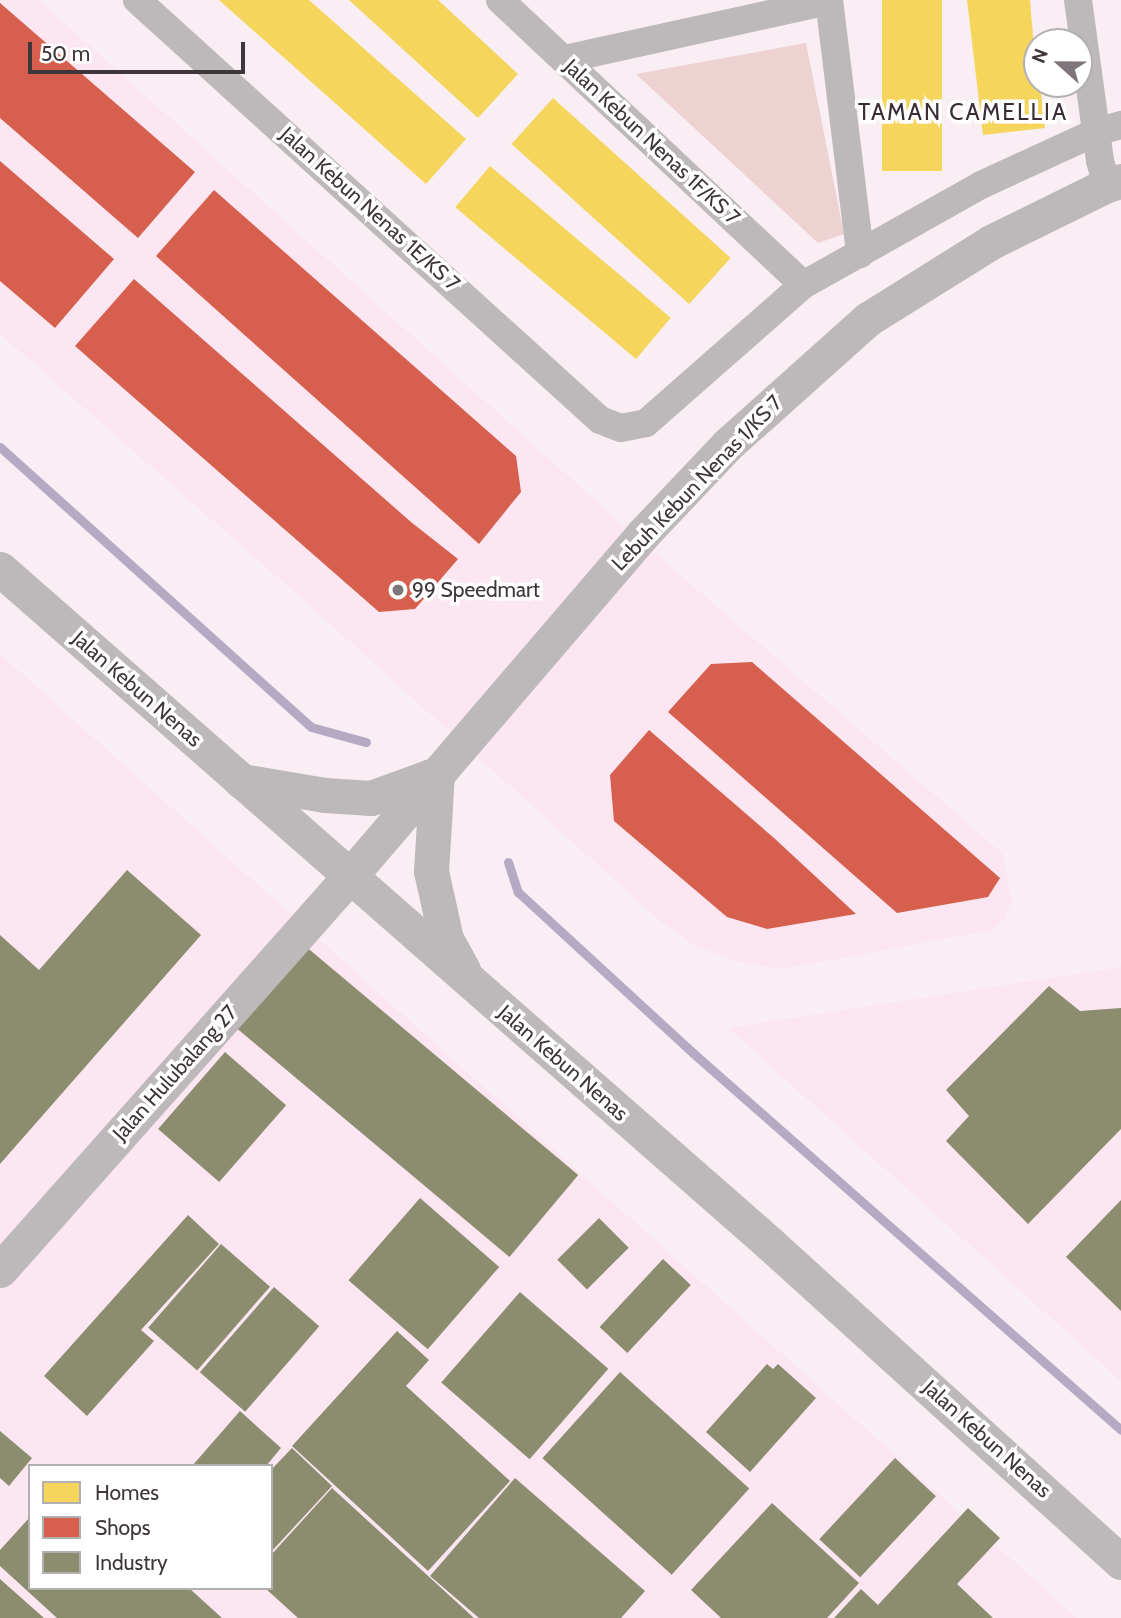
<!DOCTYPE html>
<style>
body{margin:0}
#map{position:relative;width:1121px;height:1618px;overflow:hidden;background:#f9eef4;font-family:Cabin,sans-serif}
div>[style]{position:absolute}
.built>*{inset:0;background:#fbe6f2}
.green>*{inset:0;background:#eed1d1}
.homes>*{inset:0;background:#f6d55c;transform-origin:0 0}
.shops>*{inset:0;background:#d6604d}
.industry>*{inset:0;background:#8c8c6e;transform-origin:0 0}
.stream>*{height:9px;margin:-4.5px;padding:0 4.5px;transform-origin:4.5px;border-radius:4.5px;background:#b5aac4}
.minor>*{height:28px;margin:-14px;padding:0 14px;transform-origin:14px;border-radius:14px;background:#bdb8b9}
.tertiary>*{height:35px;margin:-17.5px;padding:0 17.5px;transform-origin:17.5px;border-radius:17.5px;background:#bdb8b9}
.dots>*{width:19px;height:19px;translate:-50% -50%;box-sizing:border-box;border:4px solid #fff;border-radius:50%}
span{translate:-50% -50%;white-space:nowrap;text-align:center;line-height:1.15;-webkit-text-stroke:7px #fff;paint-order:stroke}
.street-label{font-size:21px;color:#3e363a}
.poi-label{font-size:21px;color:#3e363a}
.left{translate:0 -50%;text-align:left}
.neighbourhood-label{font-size:23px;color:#3b2c35;letter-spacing:2px}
.legend{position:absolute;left:28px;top:1464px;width:245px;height:126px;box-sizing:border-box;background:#fff;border:2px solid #b2afb0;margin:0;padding:9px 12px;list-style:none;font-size:21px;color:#3e363a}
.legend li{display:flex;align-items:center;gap:14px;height:35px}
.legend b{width:35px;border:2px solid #b2afb0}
.north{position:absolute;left:1023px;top:28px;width:70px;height:70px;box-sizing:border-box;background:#fff;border:2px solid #b2afb0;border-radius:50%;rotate:291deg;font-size:19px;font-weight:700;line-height:28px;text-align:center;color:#3e363a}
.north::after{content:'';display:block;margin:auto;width:24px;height:32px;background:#7f767b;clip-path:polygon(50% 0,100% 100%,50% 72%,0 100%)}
.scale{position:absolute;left:28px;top:42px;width:217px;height:32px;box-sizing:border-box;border:4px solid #3e363a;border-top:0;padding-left:9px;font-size:21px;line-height:24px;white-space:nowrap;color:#3e363a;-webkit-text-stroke:5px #fff;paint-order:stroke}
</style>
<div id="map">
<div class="built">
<i style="clip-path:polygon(0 0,39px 0,626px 528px,1002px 853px,1012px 899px,1005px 918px,993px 930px,782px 969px,733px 961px,691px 943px,658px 919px,318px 613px,0 334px)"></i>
<i style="clip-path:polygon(evenodd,0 654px,1077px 1618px,0 1618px,0 654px,30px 1466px,271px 1466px,271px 1588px,30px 1588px,30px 1466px)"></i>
<i style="clip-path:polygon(1121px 967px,1121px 1381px,728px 1028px)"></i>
</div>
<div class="green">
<i style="clip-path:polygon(806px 43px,844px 234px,818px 243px,636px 74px)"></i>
</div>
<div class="homes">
<i style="clip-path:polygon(219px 0,309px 0,466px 139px,426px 184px)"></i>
<i style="clip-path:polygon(349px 0,438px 0,518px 74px,478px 118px)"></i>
<i style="left:882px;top:0;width:60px;height:171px"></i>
<i style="clip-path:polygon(967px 0,1030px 0,1037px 84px,1040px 84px,1045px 128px,983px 135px)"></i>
<i style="left:553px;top:98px;width:239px;height:62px;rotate:42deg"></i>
<i style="left:490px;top:166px;width:236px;height:54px;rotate:40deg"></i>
</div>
<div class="shops">
<i style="clip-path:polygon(0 3px,195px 172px,138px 238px,0 118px)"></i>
<i style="clip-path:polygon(0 161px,114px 259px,55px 328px,0 281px)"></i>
<i style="clip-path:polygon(214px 190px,516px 456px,521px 492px,479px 544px,156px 256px)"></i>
<i style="clip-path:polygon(134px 279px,411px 522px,458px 559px,415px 609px,379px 612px,75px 346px)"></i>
<i style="clip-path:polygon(752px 662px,1000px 878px,988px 897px,897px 913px,668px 712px,711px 664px)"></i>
<i style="clip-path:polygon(649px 730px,774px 838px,856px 914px,767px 929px,727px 917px,614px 821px,610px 775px)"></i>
</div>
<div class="industry">
<i style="clip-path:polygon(127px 870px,201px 935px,0 1164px,0 935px,39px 970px)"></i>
<i style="left:304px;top:945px;width:358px;height:107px;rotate:40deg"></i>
<i style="clip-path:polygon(1049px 986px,1080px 1011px,1121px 1008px,1121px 1129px,1028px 1224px,946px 1141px,969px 1116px,946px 1090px)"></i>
<i style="left:225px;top:1052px;width:81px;height:102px;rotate:41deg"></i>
<i style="left:420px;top:1198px;width:105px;height:109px;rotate:41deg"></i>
<i style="clip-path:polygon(1121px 1200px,1121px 1311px,1066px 1257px)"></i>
<i style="clip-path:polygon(188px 1215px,219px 1244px,141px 1330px,154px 1341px,87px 1416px,44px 1376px)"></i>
<i style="left:599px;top:1218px;width:42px;height:59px;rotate:45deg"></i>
<i style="left:221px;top:1244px;width:65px;height:111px;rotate:41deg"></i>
<i style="left:663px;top:1259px;width:38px;height:93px;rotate:43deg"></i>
<i style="left:274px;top:1287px;width:60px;height:113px;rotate:41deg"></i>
<i style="left:520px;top:1292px;width:117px;height:120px;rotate:41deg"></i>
<i style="clip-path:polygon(397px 1331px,429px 1360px,406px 1386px,510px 1481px,428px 1571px,292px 1446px)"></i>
<i style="clip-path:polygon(767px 1364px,773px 1369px,778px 1364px,816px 1398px,750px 1472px,706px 1432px)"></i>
<i style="left:620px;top:1372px;width:174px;height:116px;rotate:42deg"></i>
<i style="clip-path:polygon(240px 1411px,281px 1448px,266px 1466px,192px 1466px)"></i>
<i style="clip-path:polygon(0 1431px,32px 1458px,9px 1486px,0 1478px)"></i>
<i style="clip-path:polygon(292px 1448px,332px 1486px,271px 1552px,271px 1470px)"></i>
<i style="left:895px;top:1458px;width:56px;height:111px;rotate:43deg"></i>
<i style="clip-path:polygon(515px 1478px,645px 1591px,621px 1618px,479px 1618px,430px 1576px)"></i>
<i style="clip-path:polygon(332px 1488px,474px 1618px,298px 1618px,265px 1588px,271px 1588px,271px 1555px)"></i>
<i style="clip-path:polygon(772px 1503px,859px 1583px,827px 1618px,721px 1618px,691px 1590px)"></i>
<i style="clip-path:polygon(968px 1508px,1000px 1538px,957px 1584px,993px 1618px,834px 1618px,861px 1589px,878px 1605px)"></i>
<i style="clip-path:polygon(30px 1517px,30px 1588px,189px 1588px,222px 1618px,57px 1618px,0 1566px,0 1550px)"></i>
<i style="clip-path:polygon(0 1579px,44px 1618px,0 1618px)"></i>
</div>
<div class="stream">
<i style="left:0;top:447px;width:418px;rotate:42deg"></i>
<i style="left:311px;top:727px;width:57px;rotate:15.3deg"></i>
<i style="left:508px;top:862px;width:32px;rotate:72deg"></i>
<i style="left:518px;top:892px;width:238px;rotate:42.6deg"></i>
<i style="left:693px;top:1053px;width:570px;rotate:41.37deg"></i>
</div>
<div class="minor">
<i style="left:137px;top:0;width:625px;rotate:42.21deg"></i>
<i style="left:600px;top:420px;width:22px;rotate:21deg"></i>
<i style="left:621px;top:428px;width:25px;rotate:-11deg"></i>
<i style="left:646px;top:423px;width:209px;rotate:-41.3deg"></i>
<i style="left:803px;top:285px;width:204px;rotate:-29.3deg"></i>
<i style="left:981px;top:185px;width:127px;rotate:-24.7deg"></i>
<i style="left:1096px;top:132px;width:26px;rotate:-16deg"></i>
<i style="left:500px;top:0;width:416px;rotate:43.2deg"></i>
<i style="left:829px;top:0;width:256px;rotate:83deg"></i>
<i style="left:1078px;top:0;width:162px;rotate:82.2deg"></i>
<i style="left:1100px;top:161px;width:25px;rotate:74deg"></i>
<i style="left:565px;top:59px;width:270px;rotate:-12.4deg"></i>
</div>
<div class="tertiary">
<i style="left:0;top:569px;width:1023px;rotate:41.23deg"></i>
<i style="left:769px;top:1243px;width:475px;rotate:42.2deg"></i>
<i style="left:437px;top:773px;width:98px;rotate:93.5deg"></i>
<i style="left:431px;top:871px;width:70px;rotate:77.6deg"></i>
<i style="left:446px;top:939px;width:35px;rotate:61deg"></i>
<i style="left:241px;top:781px;width:85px;rotate:9.5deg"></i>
<i style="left:325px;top:795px;width:46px;rotate:3.7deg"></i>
<i style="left:371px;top:798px;width:64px;rotate:-20.1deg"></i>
<i style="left:0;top:1270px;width:526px;rotate:-48.39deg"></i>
<i style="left:349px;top:877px;width:450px;rotate:-49.4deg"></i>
<i style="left:642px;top:535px;width:124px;rotate:-46.6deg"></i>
<i style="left:727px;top:445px;width:189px;rotate:-41.8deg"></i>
<i style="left:868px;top:319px;width:145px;rotate:-32deg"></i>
<i style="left:991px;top:242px;width:129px;rotate:-26.2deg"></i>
<i style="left:1107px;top:185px;width:15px;rotate:-16deg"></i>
</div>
<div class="dots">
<i style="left:398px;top:590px;background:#7f767b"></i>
</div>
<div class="street-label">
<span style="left:652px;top:142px;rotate:43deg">Jalan Kebun Nenas 1F/KS 7</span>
<span style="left:370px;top:209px;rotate:42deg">Jalan Kebun Nenas 1E/KS 7</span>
<span style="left:697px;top:483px;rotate:-46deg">Lebuh Kebun Nenas 1/KS 7</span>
<span style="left:137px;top:689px;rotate:41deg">Jalan Kebun Nenas</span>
<span style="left:563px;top:1063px;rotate:41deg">Jalan Kebun Nenas</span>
<span style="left:175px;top:1073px;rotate:-48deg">Jalan Hulubalang 27</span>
<span style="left:987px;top:1439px;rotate:42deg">Jalan Kebun Nenas</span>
</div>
<div class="poi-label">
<span class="left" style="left:412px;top:590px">99 Speedmart</span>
</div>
<div class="neighbourhood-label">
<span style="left:963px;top:112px">TAMAN CAMELLIA</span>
</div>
<ul class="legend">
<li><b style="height:19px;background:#f6d55c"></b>Homes</li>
<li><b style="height:19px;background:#d6604d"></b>Shops</li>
<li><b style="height:19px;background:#8c8c6e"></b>Industry</li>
</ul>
<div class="north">N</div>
<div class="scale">50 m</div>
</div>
